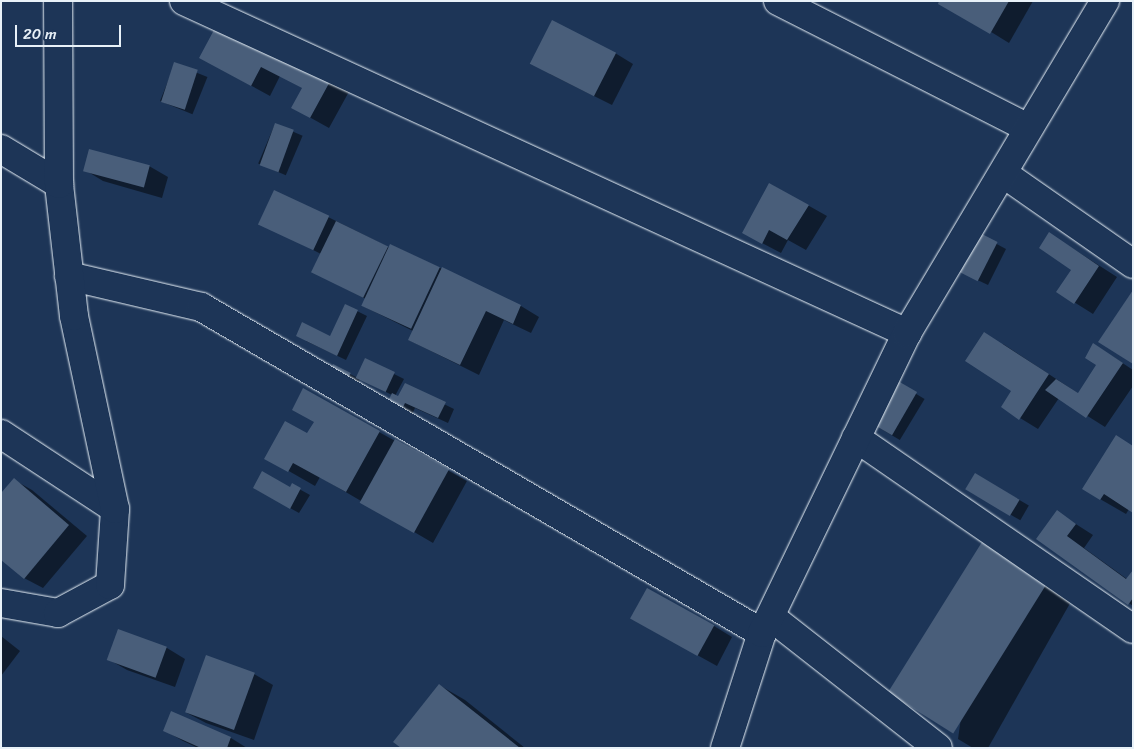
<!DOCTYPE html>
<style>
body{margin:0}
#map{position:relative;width:1134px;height:749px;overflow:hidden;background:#1d3557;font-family:Sriracha,sans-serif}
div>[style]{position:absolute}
.shadow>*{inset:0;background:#0007;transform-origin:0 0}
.building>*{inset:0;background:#495e7a;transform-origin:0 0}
.roads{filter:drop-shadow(0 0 1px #e8f1f8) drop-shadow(0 0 1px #e8f1f8)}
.street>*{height:28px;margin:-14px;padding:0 14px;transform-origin:14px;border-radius:14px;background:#1d3557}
span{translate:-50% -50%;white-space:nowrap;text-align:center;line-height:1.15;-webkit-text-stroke:4px #1d3557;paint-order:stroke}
.frame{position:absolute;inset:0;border:2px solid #e8f1f8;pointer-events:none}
.scale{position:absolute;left:15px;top:25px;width:106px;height:22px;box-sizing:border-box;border:2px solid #e8f1f8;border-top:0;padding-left:6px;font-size:15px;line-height:18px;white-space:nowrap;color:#e8f1f8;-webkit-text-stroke:4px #1d3557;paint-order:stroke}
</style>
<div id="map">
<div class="shadow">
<i style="clip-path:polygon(941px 1px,1033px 1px,1009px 43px)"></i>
<i style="clip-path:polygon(222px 17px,351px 88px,329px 128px,293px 108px,303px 88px,280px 76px,270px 96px,219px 68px)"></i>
<i style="clip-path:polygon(615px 53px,633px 64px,612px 105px,550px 74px)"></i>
<i style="left:175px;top:64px;width:35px;height:40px;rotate:22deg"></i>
<i style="left:275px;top:124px;width:30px;height:43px;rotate:23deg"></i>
<i style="clip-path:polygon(149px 166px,168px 177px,162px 198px,103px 181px,85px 170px)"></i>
<i style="clip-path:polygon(770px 184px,827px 216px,806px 250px,788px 240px,781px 253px,762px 243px)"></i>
<i style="clip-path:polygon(328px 217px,390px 248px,391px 245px,521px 306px,539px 317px,531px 333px,504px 320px,479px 375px,409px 340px,413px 331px,363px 306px,366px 299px,313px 272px,321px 254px,260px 223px)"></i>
<i style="clip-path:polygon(978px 234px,1006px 249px,988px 285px,969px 276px)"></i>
<i style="clip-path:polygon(1050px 234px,1117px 277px,1093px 314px,1058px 292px,1073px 269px)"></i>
<i style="clip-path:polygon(357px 311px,367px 316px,346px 360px,306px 341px,330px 337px)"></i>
<i style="clip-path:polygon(1003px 344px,1079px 394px,1112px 356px,1133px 370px,1133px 386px,1105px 427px,1059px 398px,1038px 429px,1002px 407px,1013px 390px)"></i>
<i style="clip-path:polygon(366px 360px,404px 379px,395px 396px,399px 398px,405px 385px,454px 409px,448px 423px,415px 408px,409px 421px,392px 395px,360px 379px,355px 390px,334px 366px,358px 378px)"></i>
<i style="left:898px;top:383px;width:31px;height:48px;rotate:31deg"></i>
<i style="clip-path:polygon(315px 422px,379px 432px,467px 481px,433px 543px,320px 477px,315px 486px,266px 458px,308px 434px)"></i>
<i style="clip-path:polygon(1133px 446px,1129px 509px,1126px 514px,1100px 499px)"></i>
<i style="left:976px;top:475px;width:61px;height:17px;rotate:30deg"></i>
<i style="clip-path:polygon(14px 480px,32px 490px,87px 536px,43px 588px,24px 578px)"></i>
<i style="clip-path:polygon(292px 485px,310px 495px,299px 513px,254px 488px,290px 488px)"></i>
<i style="clip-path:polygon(1057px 512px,1093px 535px,1084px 548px,1127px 579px,1133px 572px,1133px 606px,1038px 539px)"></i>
<i style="clip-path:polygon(987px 535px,1077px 591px,988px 748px,973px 748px,958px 739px)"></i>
<i style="clip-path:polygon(714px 626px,732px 637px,717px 666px,650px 629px)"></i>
<i style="clip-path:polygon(118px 631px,167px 648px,185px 659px,175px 687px,127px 670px,108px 659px)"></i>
<i style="clip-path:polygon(1px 636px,20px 651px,1px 676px)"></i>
<i style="clip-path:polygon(254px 674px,273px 685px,254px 740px,206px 723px,187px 713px)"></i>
<i style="clip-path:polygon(439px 685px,465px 700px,525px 748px,403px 748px)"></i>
<i style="clip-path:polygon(172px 713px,231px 738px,247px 748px,198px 748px,183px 741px,164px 730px)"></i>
</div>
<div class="building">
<i style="clip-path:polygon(939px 1px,1009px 1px,990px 34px,938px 4px)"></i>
<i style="clip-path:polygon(222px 15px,333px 76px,310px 118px,291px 108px,302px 88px,261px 67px,251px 86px,199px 58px)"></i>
<i style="left:552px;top:20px;width:72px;height:49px;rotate:27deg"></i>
<i style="left:174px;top:62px;width:25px;height:42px;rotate:18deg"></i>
<i style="left:275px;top:123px;width:20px;height:45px;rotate:20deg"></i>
<i style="left:89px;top:149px;width:63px;height:23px;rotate:15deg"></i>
<i style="clip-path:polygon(769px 183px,809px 205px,787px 240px,769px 230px,762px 244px,742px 233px)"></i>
<i style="left:274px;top:190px;width:61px;height:38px;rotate:25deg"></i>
<i style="left:336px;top:221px;width:58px;height:57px;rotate:26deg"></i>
<i style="left:978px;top:232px;width:22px;height:44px;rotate:27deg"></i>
<i style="clip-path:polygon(1049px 232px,1099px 266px,1074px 304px,1056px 292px,1071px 270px,1039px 248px)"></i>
<i style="left:390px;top:244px;width:55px;height:68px;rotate:25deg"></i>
<i style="clip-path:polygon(442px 267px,521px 305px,513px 324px,486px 311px,460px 365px,408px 340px)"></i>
<i style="clip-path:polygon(1133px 290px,1133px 364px,1098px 342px)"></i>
<i style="clip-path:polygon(345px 304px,358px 310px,337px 356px,296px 336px,302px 322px,330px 336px)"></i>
<i style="clip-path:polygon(984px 332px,1049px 374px,1019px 420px,1001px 407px,1011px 391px,965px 361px)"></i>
<i style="clip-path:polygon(1093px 343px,1123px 363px,1086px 418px,1045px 390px,1056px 379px,1078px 393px,1096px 365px,1085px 358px)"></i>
<i style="left:365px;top:358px;width:33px;height:22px;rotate:25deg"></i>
<i style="left:333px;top:364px;width:20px;height:14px;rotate:27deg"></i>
<i style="left:898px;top:381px;width:22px;height:50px;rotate:30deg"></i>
<i style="clip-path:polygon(405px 383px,446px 402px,438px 418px,405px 403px,399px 416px,384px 410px,392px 393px,398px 396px)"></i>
<i style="clip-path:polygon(303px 388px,380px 431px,346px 492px,293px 463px,288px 472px,264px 459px,285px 421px,307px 433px,314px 422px,292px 410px)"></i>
<i style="clip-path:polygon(1116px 435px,1133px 446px,1133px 513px,1104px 494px,1100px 500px,1082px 489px)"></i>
<i style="left:395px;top:439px;width:62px;height:73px;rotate:29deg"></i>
<i style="clip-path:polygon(262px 471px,290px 487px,292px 483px,301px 488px,290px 509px,253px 488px)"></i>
<i style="left:975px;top:473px;width:52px;height:19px;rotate:31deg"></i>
<i style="clip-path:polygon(14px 478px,69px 525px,24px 579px,1px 560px,1px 493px)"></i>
<i style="clip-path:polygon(1057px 510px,1076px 524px,1067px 536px,1126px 579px,1133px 570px,1133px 598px,1128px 605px,1036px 539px)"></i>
<i style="left:987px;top:534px;width:77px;height:187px;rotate:32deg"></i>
<i style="left:647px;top:588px;width:77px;height:35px;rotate:29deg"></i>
<i style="left:118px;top:629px;width:52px;height:33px;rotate:20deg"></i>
<i style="left:206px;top:655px;width:52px;height:61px;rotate:20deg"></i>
<i style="clip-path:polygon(439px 684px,520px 748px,401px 748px,393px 742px)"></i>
<i style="clip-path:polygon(171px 711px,231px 737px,227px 748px,201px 748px,163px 731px)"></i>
</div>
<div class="roads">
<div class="street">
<i style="left:184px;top:1px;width:796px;rotate:24.66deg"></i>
<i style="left:778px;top:1px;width:280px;rotate:26.9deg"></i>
<i style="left:1px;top:149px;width:68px;rotate:31.1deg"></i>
<i style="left:1004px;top:174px;width:157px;rotate:34.9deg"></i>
<i style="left:69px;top:276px;width:136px;rotate:13.2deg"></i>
<i style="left:201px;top:307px;width:649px;rotate:30.16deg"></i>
<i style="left:1px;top:434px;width:136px;rotate:33.3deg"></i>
<i style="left:856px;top:438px;width:336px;rotate:34.6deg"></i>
<i style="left:1px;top:603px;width:58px;rotate:10deg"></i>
<i style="left:58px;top:613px;width:59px;rotate:-28.3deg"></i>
<i style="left:110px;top:585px;width:76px;rotate:-86.2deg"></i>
<i style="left:115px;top:509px;width:197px;rotate:-102deg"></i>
<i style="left:74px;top:316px;width:133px;rotate:-96.5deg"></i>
<i style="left:59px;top:184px;width:183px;rotate:-90.3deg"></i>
<i style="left:771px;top:617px;width:212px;rotate:38.1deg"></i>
<i style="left:725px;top:748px;width:121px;rotate:-72.2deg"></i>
<i style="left:762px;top:633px;width:333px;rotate:-64.2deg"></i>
<i style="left:907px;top:333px;width:387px;rotate:-59.2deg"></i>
</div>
</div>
<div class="frame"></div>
<div class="scale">20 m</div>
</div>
